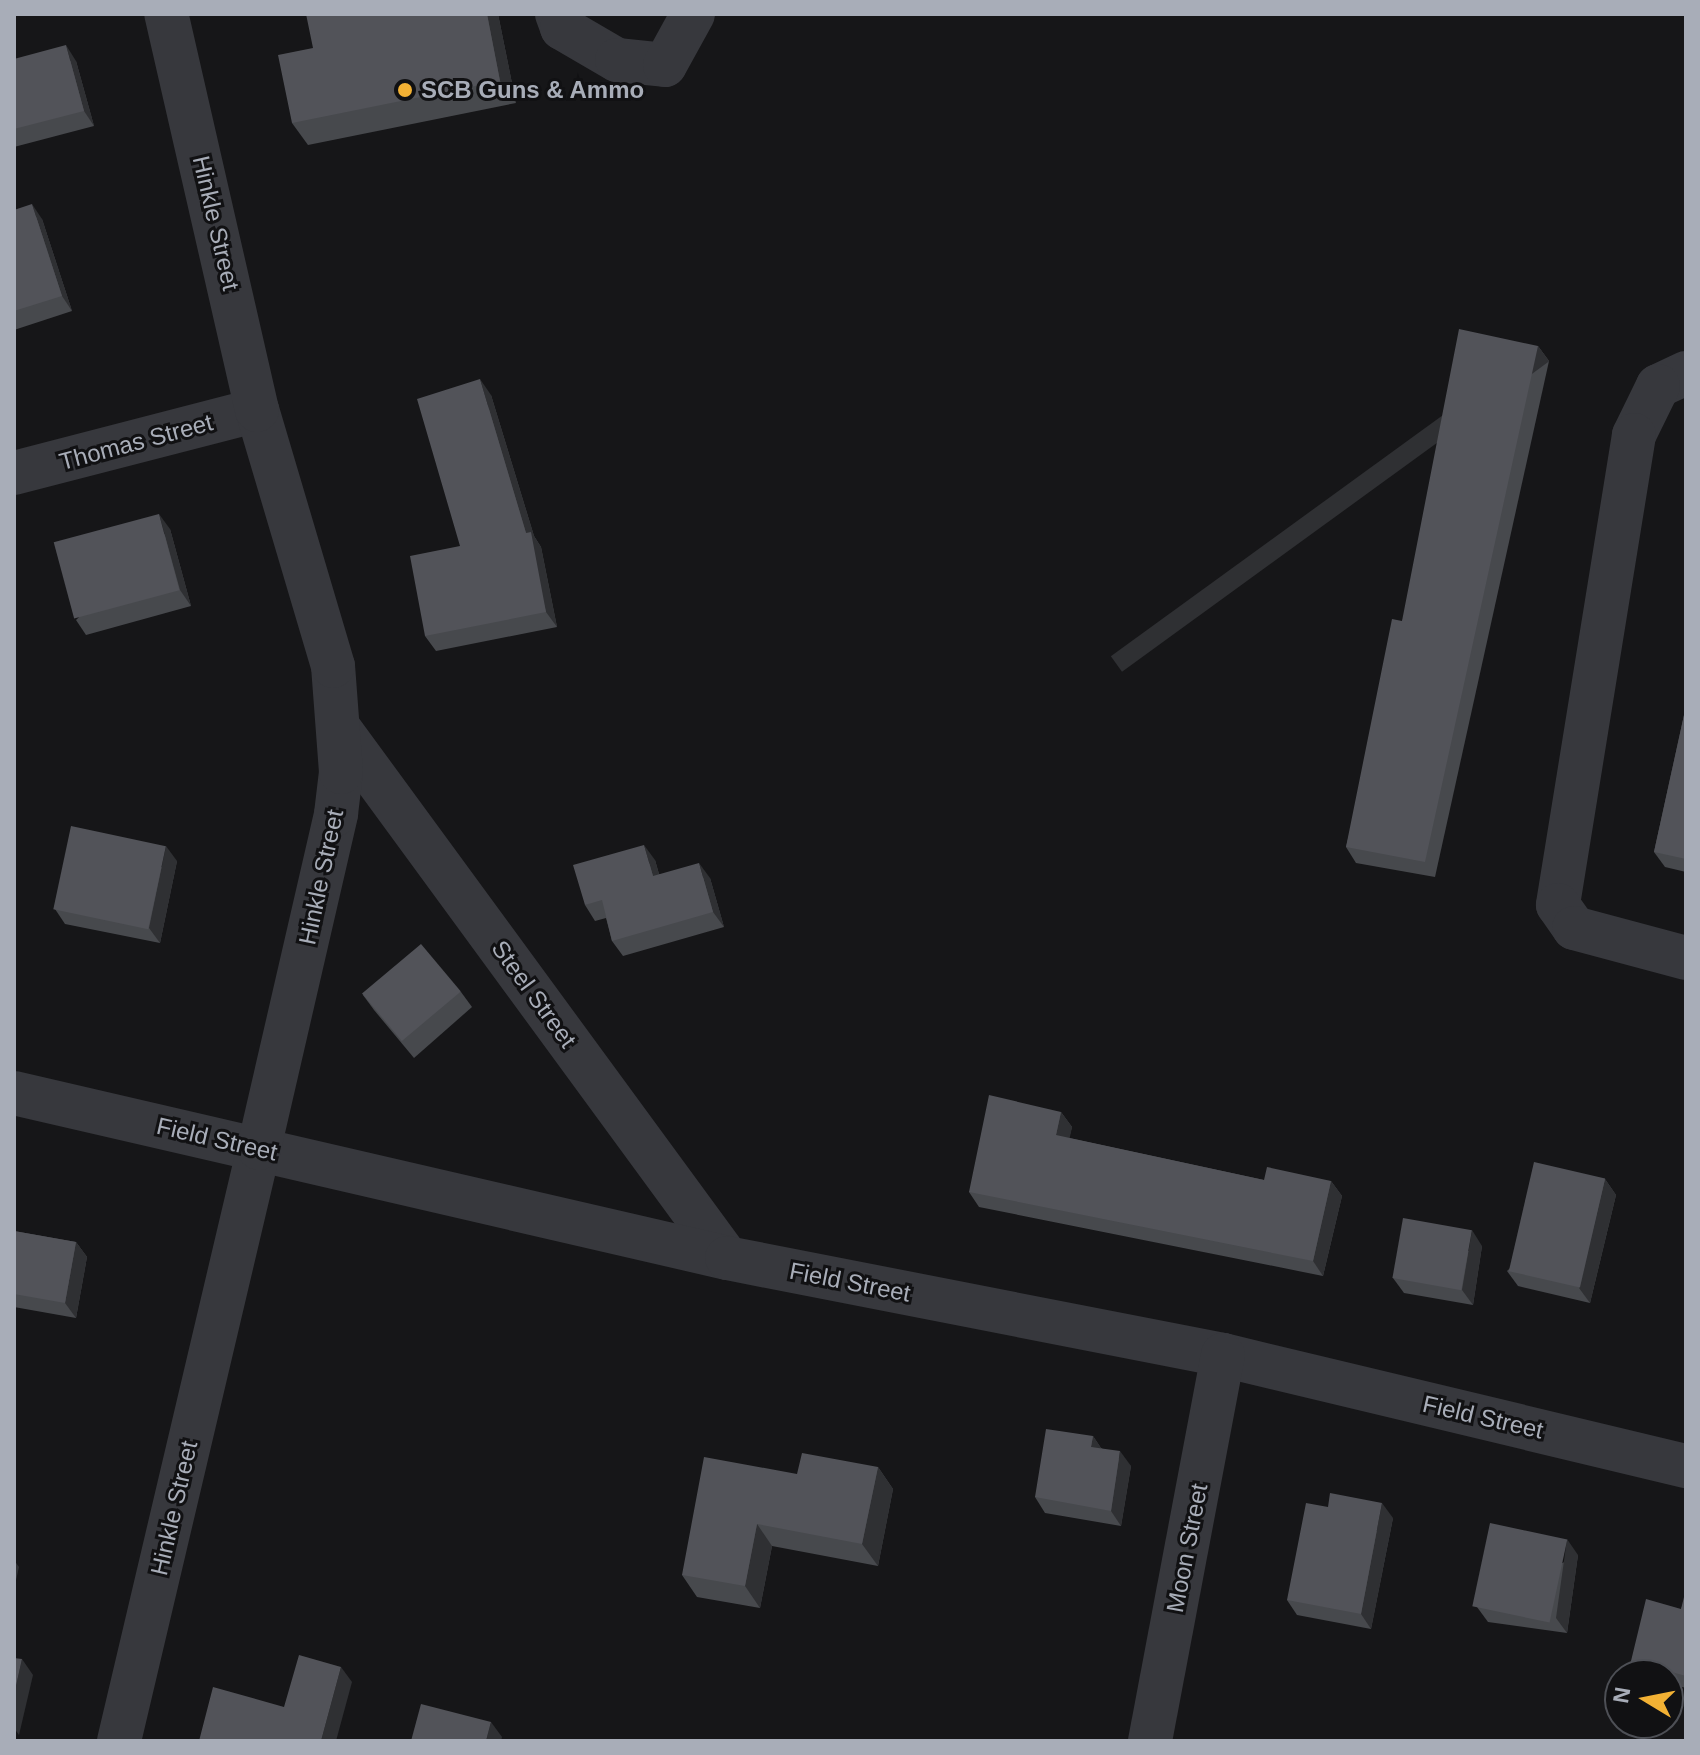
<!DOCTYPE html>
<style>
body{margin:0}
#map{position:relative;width:1700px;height:1755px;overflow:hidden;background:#161618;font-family:Helvetica,sans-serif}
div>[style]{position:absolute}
.minor>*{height:44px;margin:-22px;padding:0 22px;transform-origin:22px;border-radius:22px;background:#37383d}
.wall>*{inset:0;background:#47494d}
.shaded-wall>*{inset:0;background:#2f3033;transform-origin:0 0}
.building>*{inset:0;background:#525359;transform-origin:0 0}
.dots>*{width:22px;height:22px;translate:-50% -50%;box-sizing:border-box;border:4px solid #111113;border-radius:50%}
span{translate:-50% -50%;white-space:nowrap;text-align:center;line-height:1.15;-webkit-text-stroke:6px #111113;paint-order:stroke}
.poi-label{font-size:24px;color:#a8adb8;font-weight:700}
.left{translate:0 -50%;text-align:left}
.street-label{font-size:24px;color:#a8adb8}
.frame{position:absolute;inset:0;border:16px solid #a8adb8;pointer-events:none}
.north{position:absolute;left:1604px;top:1659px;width:80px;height:80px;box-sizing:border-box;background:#111113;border:2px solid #4d4f55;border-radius:50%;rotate:280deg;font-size:22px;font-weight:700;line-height:32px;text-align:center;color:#a8adb8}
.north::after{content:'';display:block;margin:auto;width:28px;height:36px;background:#f2b134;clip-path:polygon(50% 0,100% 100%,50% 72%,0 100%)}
</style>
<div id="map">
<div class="minor">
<i style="left:557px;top:14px;width:15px;rotate:70deg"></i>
<i style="left:562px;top:28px;width:64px;rotate:30.2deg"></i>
<i style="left:617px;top:60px;width:48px;rotate:5.9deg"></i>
<i style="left:665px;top:65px;width:58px;rotate:-61.2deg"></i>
<i style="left:1686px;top:373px;width:31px;rotate:155deg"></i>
<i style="left:1658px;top:386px;width:55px;rotate:116.1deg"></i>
<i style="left:1634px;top:435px;width:476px;rotate:99.2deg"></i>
<i style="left:1558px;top:905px;width:28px;rotate:55deg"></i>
<i style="left:1574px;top:928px;width:116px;rotate:15deg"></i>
<i style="left:14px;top:473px;width:251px;rotate:-14.5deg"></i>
<i style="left:341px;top:731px;width:653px;rotate:53.78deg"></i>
<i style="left:14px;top:1093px;width:732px;rotate:13.03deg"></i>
<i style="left:727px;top:1258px;width:505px;rotate:11.07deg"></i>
<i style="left:1223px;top:1355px;width:476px;rotate:13.5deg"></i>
<i style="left:119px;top:1741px;width:609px;rotate:-76.72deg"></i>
<i style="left:259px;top:1148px;width:343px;rotate:-77deg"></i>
<i style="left:336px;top:814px;width:42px;rotate:-83.2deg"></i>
<i style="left:341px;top:772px;width:106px;rotate:-94.3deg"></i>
<i style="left:333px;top:666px;width:267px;rotate:-106.5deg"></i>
<i style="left:257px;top:410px;width:406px;rotate:-102.9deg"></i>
<i style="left:1150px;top:1741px;width:393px;rotate:-79.3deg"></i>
</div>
<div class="wall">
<i style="clip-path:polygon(498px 14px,516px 103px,308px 145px,292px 123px,313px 48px)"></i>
<i style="clip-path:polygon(14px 59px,76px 61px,94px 126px,14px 147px)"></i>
<i style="clip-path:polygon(14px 210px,42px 219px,72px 311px,14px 330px)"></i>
<i style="clip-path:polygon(1538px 346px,1549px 361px,1435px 877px,1356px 863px,1346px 847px,1402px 621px)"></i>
<i style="clip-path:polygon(491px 395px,534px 536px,541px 547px,557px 627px,436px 651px,425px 636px,460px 546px)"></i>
<i style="clip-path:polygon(170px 529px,191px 606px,86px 635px,76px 620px)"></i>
<i style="clip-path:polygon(1686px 706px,1686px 872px,1665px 867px,1654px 852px)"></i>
<i style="clip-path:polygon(655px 860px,659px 874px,710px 878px,724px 927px,623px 956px,612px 941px,606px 918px,595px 921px,585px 905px)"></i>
<i style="clip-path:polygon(177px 861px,160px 943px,65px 924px,55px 909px)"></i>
<i style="clip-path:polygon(461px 992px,472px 1007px,414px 1058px,374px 1010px,363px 995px)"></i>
<i style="clip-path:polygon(1061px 1112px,1072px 1127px,1069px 1138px,1264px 1180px,1331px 1181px,1342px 1196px,1323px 1276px,979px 1207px,969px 1192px)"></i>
<i style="clip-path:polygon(1605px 1179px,1616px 1195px,1590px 1303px,1518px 1286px,1507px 1271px)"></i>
<i style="clip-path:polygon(14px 1231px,76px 1242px,87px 1257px,76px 1318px,14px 1307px)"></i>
<i style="clip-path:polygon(1482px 1246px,1473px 1305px,1404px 1293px,1393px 1278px)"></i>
<i style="clip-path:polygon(1093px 1436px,1101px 1448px,1131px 1466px,1121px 1526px,1045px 1513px,1035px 1497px)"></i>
<i style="clip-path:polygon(878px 1467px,893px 1489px,878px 1566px,772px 1546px,760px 1608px,697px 1597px,682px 1575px,797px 1474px)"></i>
<i style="clip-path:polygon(1393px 1518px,1371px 1629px,1297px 1615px,1287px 1600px)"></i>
<i style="clip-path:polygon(1578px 1555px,1567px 1633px,1488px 1622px,1477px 1607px)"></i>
<i style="clip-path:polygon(1686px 1597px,1686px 1688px,1668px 1683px,1668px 1675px,1640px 1675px,1631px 1661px,1681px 1609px)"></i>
</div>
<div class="shaded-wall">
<i style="clip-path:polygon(487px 14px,498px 14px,516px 103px,500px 81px)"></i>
<i style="clip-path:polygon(66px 45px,76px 61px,94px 126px,84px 111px)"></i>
<i style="clip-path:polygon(32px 204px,42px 219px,72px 311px,62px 296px)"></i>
<i style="left:1538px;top:346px;width:19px;height:528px;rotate:54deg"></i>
<i style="clip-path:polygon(480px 379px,491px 395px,534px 536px,541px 547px,557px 627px,546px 612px,526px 533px)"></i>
<i style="clip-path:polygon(159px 514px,170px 529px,191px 606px,180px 590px)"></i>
<i style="clip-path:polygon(644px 845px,655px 860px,664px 892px,653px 876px)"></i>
<i style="clip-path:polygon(166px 846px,177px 861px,160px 943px,149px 928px)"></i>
<i style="clip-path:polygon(699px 863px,710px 878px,724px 927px,713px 912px)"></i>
<i style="clip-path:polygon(1061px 1112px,1072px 1127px,1067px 1151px,1056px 1135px)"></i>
<i style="clip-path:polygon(1605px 1179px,1616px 1195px,1590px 1303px,1579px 1288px)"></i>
<i style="clip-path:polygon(1331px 1181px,1342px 1196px,1323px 1276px,1313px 1261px)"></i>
<i style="clip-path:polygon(1472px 1230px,1482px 1246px,1473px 1305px,1462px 1290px)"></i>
<i style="clip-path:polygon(76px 1242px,87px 1257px,76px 1318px,65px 1303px)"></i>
<i style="clip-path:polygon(1093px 1436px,1103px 1451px,1091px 1447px)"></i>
<i style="clip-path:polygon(1120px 1451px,1131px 1466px,1121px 1526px,1111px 1511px)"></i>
<i style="clip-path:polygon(878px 1467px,893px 1489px,878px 1566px,862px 1544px)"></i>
<i style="clip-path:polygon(1382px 1503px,1393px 1518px,1371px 1629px,1361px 1614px)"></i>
<i style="clip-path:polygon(757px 1524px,772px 1546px,760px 1608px,745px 1586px)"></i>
<i style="clip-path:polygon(1567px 1539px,1578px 1555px,1567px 1633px,1556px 1618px)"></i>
<i style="clip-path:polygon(14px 1560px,19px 1567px,14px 1589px)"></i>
<i style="clip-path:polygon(22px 1659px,33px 1675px,19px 1735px,14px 1728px,14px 1695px)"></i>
<i style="clip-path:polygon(341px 1667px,352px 1682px,336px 1741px,321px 1741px)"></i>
<i style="clip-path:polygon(491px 1722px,502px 1737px,501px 1741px,486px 1741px)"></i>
</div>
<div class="building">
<i style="clip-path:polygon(306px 14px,487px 14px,500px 81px,292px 123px,278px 55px,313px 48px)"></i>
<i style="clip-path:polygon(66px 45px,84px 111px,14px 129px,14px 59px)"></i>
<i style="clip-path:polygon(32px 204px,62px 296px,14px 311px,14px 210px)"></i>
<i style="clip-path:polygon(1459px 329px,1538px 346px,1425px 862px,1346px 847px,1392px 619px,1402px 621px)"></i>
<i style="clip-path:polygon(480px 379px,526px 533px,531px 532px,546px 612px,425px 636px,410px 556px,460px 546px,417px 399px)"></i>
<i style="left:159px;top:514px;width:79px;height:109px;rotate:75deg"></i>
<i style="clip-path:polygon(1686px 706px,1686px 859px,1654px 852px)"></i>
<i style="left:71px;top:826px;width:97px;height:85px;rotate:12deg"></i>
<i style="clip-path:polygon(644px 845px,653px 876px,699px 863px,713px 912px,612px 941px,602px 900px,585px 905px,573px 865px)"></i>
<i style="left:421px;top:944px;width:62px;height:77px;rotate:50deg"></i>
<i style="clip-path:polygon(989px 1095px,1061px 1112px,1056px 1135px,1264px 1180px,1267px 1167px,1331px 1181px,1313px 1261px,969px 1192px)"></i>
<i style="left:1534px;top:1162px;width:73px;height:112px;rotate:13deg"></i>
<i style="left:1403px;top:1218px;width:70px;height:61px;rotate:10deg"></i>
<i style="clip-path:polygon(14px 1231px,76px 1242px,65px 1303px,14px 1294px)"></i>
<i style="clip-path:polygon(1046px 1429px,1093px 1436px,1091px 1447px,1120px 1451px,1111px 1511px,1035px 1497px)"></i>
<i style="clip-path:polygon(802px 1453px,878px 1467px,862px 1544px,757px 1524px,745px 1586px,682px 1575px,704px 1457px,797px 1474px)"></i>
<i style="clip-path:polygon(1330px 1493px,1382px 1503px,1361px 1614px,1287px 1600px,1306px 1503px,1328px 1507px)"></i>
<i style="left:1490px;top:1523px;width:79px;height:85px;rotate:12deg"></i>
<i style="clip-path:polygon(1684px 1597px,1686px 1597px,1686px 1676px,1631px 1661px,1646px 1599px,1681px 1609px)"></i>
<i style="clip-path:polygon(299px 1655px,341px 1667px,321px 1741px,199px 1741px,213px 1687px,284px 1707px)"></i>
<i style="clip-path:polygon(14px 1658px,22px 1659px,14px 1695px)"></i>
<i style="clip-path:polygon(421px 1704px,491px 1722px,486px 1741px,411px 1741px)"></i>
</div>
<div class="dots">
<i style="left:405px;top:90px;background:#f2b134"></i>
</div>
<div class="poi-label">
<span class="left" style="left:421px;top:90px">SCB Guns &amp; Ammo</span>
</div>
<div class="street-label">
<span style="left:216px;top:223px;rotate:77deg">Hinkle Street</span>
<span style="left:136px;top:442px;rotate:-15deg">Thomas Street</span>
<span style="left:321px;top:877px;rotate:-78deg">Hinkle Street</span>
<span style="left:534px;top:994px;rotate:54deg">Steel Street</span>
<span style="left:217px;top:1139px;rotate:13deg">Field Street</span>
<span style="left:850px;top:1282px;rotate:11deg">Field Street</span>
<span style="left:1483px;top:1417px;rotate:13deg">Field Street</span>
<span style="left:174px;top:1508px;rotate:-77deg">Hinkle Street</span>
<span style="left:1187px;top:1548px;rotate:-79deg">Moon Street</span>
</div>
<div class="frame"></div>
<div class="north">N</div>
</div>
